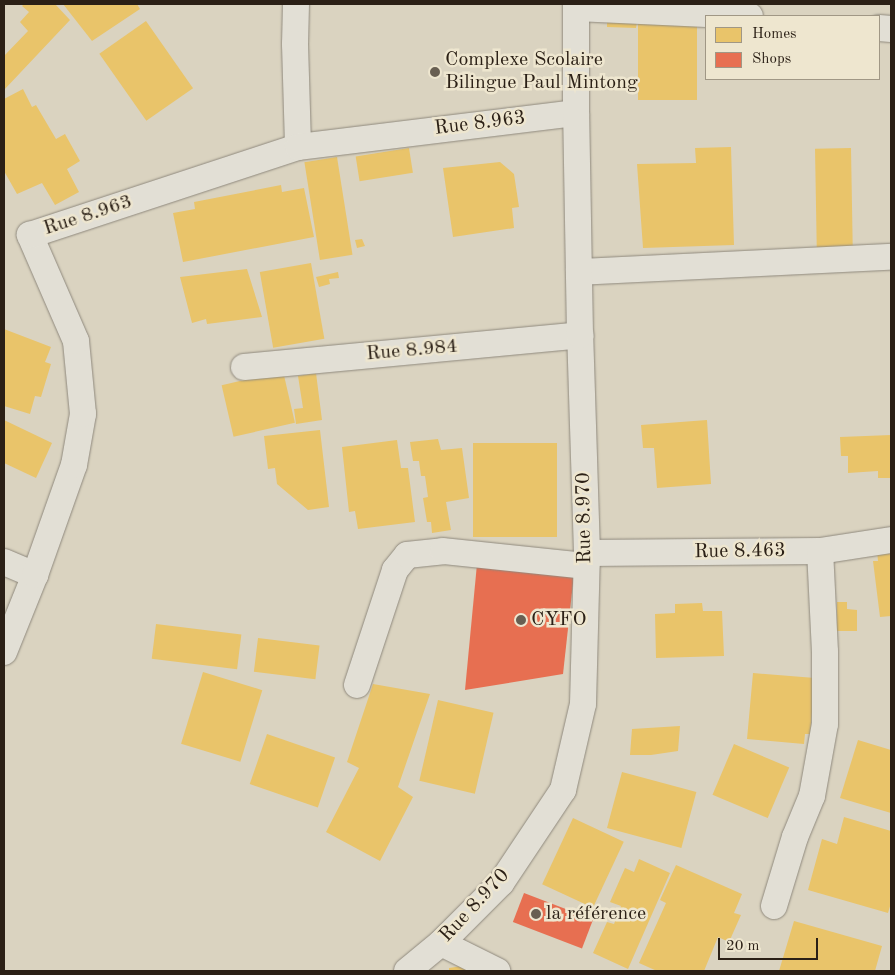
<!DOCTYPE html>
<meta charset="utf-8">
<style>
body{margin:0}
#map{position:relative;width:895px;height:975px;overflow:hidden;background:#dad3c0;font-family:"Old Standard TT",serif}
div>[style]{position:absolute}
.homes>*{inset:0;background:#e9c46a;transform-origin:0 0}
.shops>*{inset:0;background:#e76f51;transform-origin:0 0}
.roads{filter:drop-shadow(0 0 1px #8f897d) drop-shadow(0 0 1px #8f897d)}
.minor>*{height:26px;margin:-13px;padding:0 13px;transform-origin:13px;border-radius:13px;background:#e2dfd5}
.dots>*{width:14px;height:14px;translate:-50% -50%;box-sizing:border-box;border:2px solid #eee6cf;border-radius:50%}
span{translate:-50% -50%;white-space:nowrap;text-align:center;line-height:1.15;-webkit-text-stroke:5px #eee6cf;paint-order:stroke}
.poi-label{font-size:20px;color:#2b2016}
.left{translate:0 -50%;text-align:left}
.street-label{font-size:20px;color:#2b2016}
.frame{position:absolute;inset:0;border:5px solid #2b2016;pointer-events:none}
.legend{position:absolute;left:705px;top:15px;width:175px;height:65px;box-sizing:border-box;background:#eee6cf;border:1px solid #a09785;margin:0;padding:6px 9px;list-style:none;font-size:15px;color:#2b2016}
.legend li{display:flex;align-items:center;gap:10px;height:25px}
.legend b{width:25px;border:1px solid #a09785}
.scale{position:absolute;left:718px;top:938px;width:100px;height:22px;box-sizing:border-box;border:2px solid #2b2016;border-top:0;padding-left:6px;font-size:15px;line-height:18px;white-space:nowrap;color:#2b2016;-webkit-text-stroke:4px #eee6cf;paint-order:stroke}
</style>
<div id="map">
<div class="homes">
<i style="clip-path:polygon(24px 4px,55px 4px,70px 20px,4px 90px,4px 56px,28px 31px,20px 22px,29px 12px,22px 6px)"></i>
<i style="clip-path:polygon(63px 4px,137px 4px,140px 9px,92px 41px)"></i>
<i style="clip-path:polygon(607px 10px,638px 14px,636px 28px,607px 27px)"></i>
<i style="left:146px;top:21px;width:82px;height:57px;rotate:55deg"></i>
<i style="left:638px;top:24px;width:59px;height:76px"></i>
<i style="clip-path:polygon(23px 89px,32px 107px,36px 105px,56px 139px,65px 134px,80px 161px,67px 169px,79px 192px,55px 205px,42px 183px,17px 194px,4px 171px,4px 99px)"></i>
<i style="clip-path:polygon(731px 147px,734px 245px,643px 248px,637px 164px,696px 163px,695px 148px)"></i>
<i style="left:409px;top:148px;width:25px;height:54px;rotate:81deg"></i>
<i style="left:851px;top:148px;width:104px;height:36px;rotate:89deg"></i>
<i style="left:337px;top:157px;width:99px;height:33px;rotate:81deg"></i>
<i style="clip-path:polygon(500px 162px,514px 174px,519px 207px,512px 208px,514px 228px,453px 237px,443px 168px)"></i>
<i style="clip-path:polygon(281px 185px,282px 192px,304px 188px,314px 237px,183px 262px,173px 213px,195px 209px,194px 202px)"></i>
<i style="clip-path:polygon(362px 239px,365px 246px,357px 248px,355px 240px)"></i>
<i style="left:311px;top:263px;width:77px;height:52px;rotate:80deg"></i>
<i style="clip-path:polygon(247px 269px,262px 317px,207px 324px,206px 319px,192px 323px,180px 277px)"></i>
<i style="clip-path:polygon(338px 272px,339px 278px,329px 279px,330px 284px,319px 287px,316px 277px)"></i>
<i style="clip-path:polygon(4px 329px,51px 347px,45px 362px,51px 364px,41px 397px,35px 396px,30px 414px,4px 406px)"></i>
<i style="left:283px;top:371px;width:53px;height:63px;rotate:77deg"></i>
<i style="clip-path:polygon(316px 373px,322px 420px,296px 424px,294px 409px,303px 408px,298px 376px)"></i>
<i style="clip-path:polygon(4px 420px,52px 443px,36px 478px,4px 463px)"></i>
<i style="clip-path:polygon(707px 420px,711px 484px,657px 488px,654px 448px,643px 448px,641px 425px)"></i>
<i style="clip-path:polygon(320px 430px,329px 507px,308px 510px,277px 484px,275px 468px,268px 469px,264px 436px)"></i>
<i style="clip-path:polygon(891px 435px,891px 478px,878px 478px,878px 471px,848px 473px,848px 456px,841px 456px,840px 437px)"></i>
<i style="clip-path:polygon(438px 439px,441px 450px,462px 448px,469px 498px,446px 502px,451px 530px,432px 533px,431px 522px,427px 522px,423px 498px,428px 497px,425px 476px,421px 476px,419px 461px,413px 461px,410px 442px)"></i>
<i style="clip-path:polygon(397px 440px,401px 468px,408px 468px,415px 522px,358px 529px,355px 511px,349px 512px,342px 447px)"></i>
<i style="left:473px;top:443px;width:84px;height:94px"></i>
<i style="clip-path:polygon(891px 549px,891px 616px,880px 617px,873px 561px,878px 561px,877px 551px)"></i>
<i style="clip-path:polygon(837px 602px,847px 602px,847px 609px,857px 610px,857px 631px,837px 631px)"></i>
<i style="clip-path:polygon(702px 603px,703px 611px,722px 611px,724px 656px,656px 658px,655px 614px,675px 613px,675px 604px)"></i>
<i style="left:156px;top:624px;width:86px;height:35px;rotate:7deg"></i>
<i style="left:258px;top:638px;width:62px;height:34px;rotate:7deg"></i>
<i style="left:203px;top:672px;width:62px;height:75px;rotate:17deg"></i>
<i style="clip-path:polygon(753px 673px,815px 678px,810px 734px,805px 734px,804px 744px,747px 739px)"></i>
<i style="clip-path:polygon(373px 684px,430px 694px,398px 787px,413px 797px,380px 861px,326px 832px,359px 768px,347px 762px)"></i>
<i style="left:438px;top:700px;width:57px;height:83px;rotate:13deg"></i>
<i style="clip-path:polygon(680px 726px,678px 751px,651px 755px,630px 755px,632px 729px)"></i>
<i style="left:267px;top:734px;width:72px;height:53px;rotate:19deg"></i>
<i style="clip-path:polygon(858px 740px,891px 750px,891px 813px,840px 798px)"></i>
<i style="left:734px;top:744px;width:60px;height:55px;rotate:23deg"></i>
<i style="left:622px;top:772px;width:77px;height:58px;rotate:15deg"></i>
<i style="clip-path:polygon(844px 817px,891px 831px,891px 903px,888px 913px,808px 890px,822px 839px,837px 844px)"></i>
<i style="left:573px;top:818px;width:56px;height:73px;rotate:25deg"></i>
<i style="clip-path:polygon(639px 859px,670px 873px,628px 969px,593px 953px,607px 922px,614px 924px,621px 906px,610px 902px,625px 868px,634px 872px)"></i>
<i style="clip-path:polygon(676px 865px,742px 894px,734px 913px,741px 915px,729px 942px,718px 937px,704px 971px,657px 971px,639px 963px,666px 903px,660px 900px)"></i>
<i style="clip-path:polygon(794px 921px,882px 946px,875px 971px,779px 971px)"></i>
<i style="clip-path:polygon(469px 965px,469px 971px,449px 971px,449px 968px)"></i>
</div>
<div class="shops">
<i style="clip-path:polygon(477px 564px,575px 565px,563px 674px,465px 690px)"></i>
<i style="left:524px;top:893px;width:74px;height:31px;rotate:21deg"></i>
</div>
<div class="roads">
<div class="minor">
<i style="left:296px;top:4px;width:40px;rotate:91.4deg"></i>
<i style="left:295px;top:44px;width:103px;rotate:88.3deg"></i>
<i style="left:576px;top:8px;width:174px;rotate:2.6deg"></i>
<i style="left:879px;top:28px;width:12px;rotate:5deg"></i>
<i style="left:579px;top:272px;width:312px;rotate:-2.8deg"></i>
<i style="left:244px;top:367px;width:338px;rotate:-5.4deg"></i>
<i style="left:587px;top:553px;width:233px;rotate:-0.5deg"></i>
<i style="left:820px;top:551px;width:72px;rotate:-8.8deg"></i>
<i style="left:4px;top:562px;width:34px;rotate:23deg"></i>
<i style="left:4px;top:652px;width:83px;rotate:-68.1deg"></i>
<i style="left:35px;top:575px;width:117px;rotate:-70.5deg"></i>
<i style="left:74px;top:465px;width:52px;rotate:-80deg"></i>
<i style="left:83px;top:414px;width:73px;rotate:-95.5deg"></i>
<i style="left:76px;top:341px;width:116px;rotate:-113.5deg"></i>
<i style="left:30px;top:235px;width:282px;rotate:-18.2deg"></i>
<i style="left:298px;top:147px;width:280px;rotate:-7deg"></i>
<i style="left:357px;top:685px;width:121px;rotate:-71.7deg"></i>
<i style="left:395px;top:570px;width:19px;rotate:-51deg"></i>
<i style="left:407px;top:555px;width:36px;rotate:-6deg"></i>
<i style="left:443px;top:551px;width:144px;rotate:6deg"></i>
<i style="left:774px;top:906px;width:72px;rotate:-73.1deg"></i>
<i style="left:795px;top:837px;width:44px;rotate:-67.5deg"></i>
<i style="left:812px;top:796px;width:73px;rotate:-79.8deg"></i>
<i style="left:825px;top:724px;width:72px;rotate:-90deg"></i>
<i style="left:825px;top:652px;width:101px;rotate:-92.8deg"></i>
<i style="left:441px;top:943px;width:63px;rotate:26.6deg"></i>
<i style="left:407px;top:971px;width:44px;rotate:-39.5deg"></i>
<i style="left:441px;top:943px;width:85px;rotate:-45deg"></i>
<i style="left:501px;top:883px;width:112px;rotate:-56.3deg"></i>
<i style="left:563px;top:790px;width:88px;rotate:-76.9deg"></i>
<i style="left:583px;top:704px;width:151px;rotate:-88.5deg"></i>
<i style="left:587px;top:553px;width:218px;rotate:-91.8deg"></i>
<i style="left:580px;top:335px;width:222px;rotate:-91deg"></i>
<i style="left:576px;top:113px;width:109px;rotate:-90deg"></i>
</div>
</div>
<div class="dots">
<i style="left:435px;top:72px;background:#685f52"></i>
<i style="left:521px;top:620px;background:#685f52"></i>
<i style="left:536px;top:914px;background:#685f52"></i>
</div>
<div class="poi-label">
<span class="left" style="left:445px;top:72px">Complexe Scolaire<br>Bilingue Paul Mintong</span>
<span class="left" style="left:531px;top:620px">CYFO</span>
<span class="left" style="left:546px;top:914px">la référence</span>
</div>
<div class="street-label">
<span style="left:480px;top:124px;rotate:-7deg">Rue 8.963</span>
<span style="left:88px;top:216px;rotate:-18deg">Rue 8.963</span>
<span style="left:412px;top:351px;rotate:-5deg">Rue 8.984</span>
<span style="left:585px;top:518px;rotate:-91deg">Rue 8.970</span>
<span style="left:740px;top:552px;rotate:-1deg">Rue 8.463</span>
<span style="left:475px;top:906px;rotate:-47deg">Rue 8.970</span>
</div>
<div class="frame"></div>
<ul class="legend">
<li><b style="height:14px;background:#e9c46a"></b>Homes</li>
<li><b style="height:14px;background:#e76f51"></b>Shops</li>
</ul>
<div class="scale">20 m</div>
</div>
